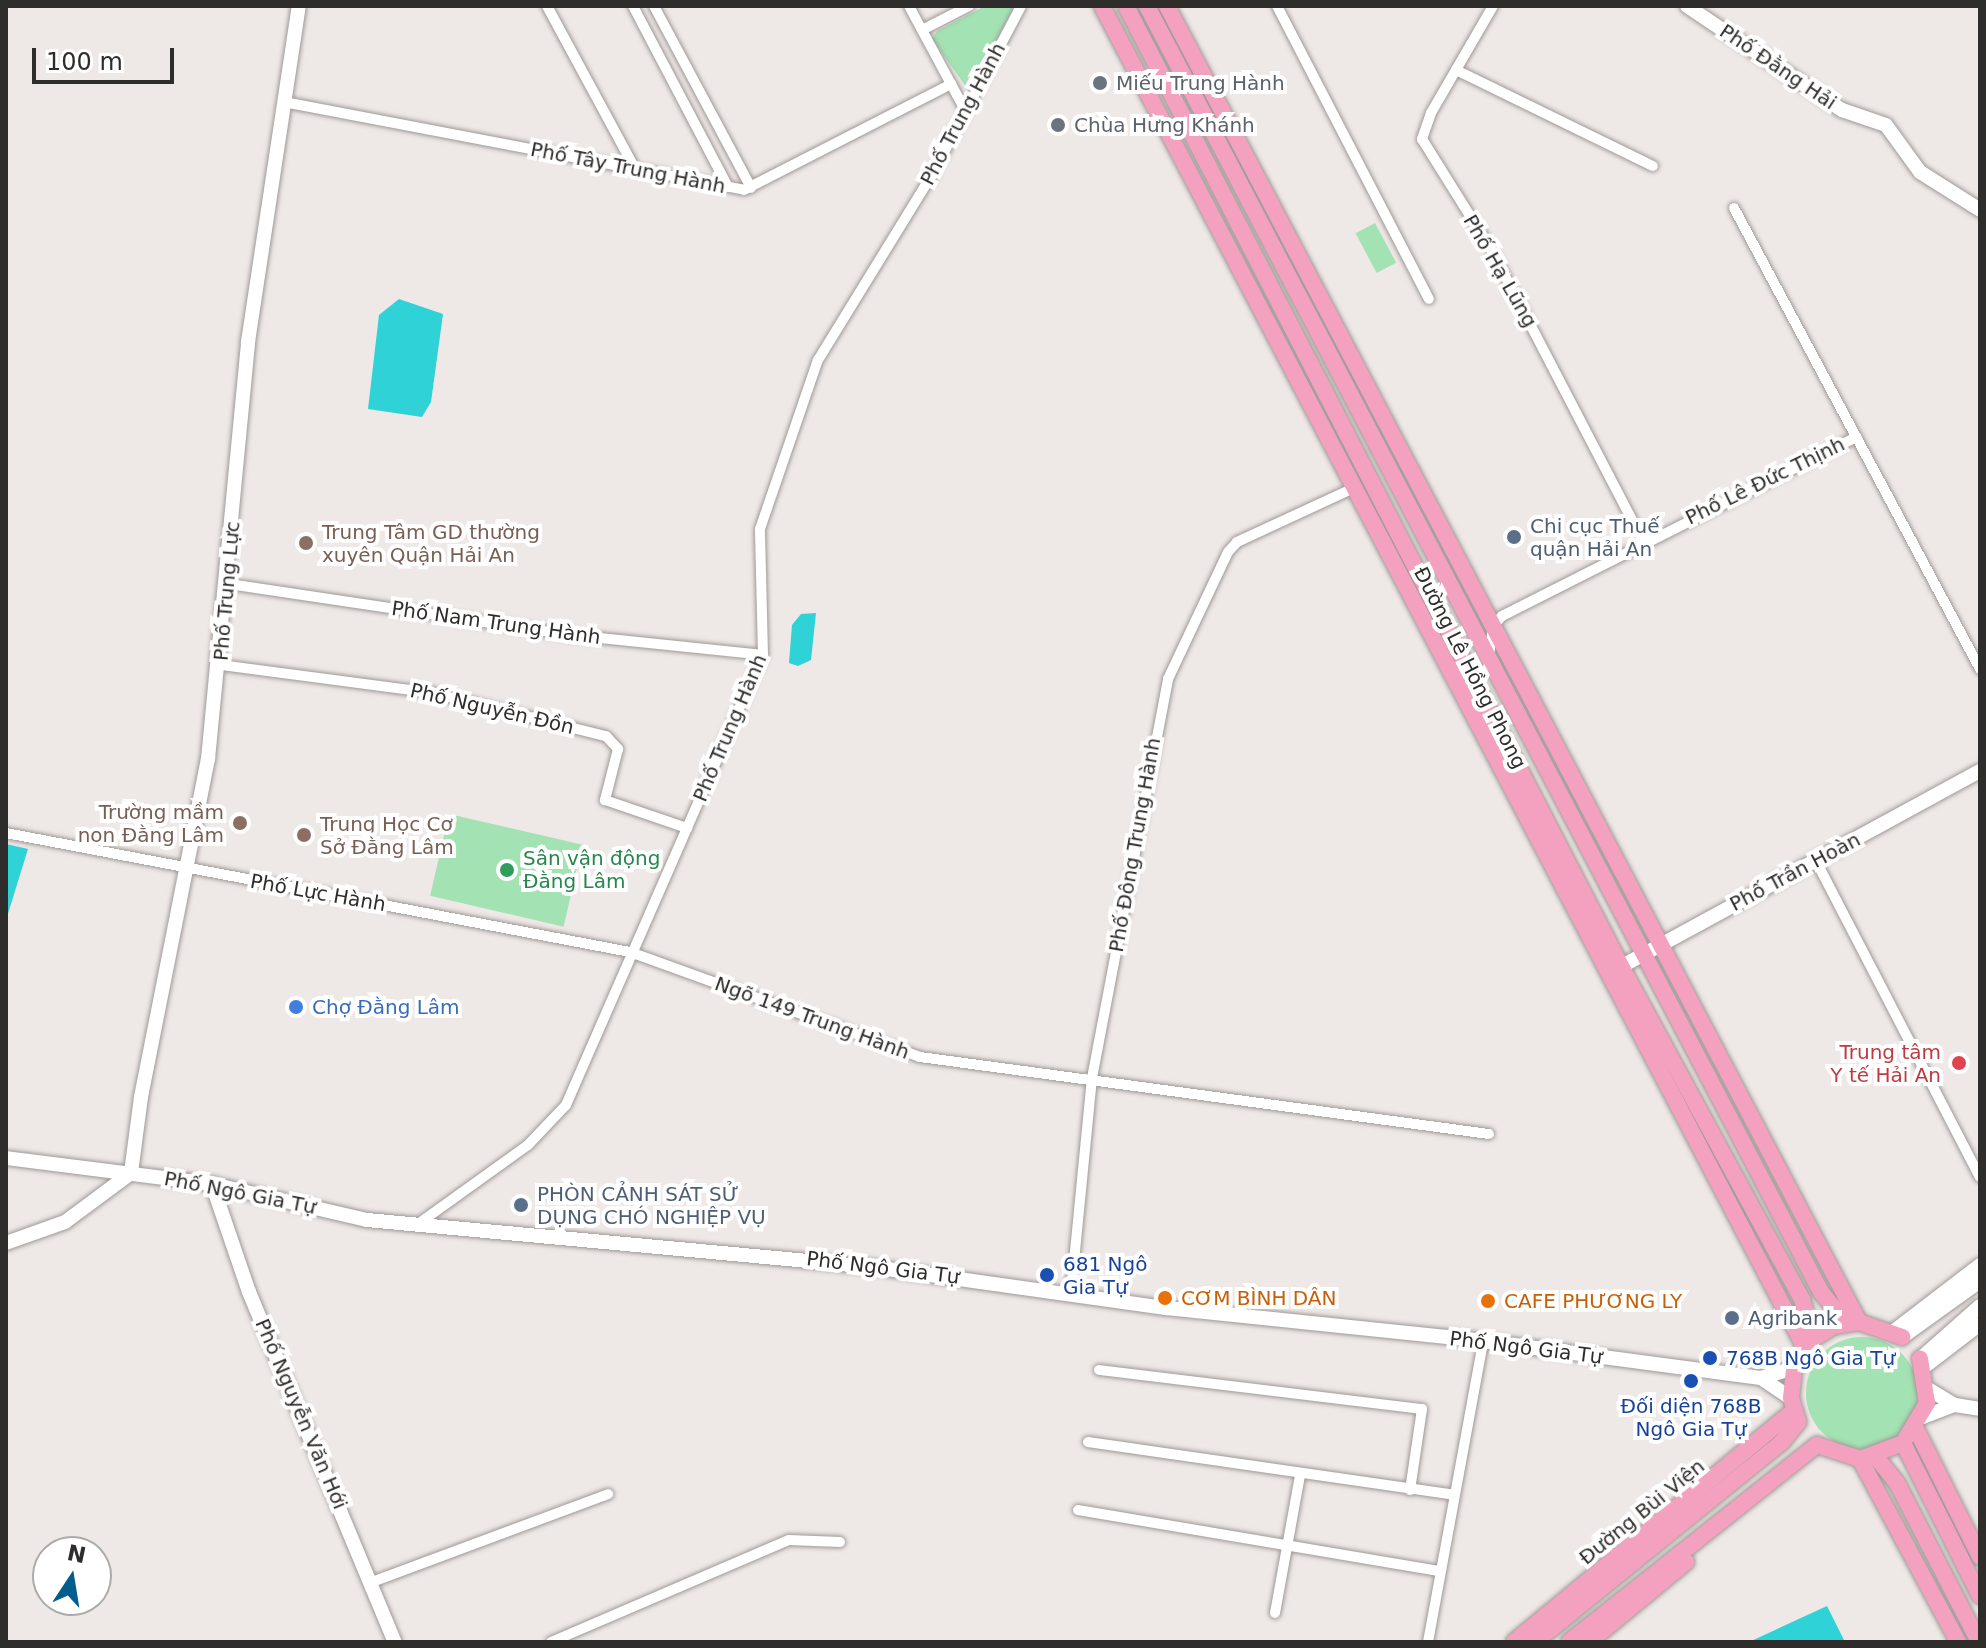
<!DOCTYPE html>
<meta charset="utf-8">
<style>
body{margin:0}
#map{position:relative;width:1986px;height:1648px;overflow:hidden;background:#eee8e6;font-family:"DejaVu Sans",sans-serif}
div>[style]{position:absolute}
.green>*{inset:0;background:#a3e2b3;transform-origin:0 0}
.round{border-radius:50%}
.water>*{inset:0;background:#2fd2d7}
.roads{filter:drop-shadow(0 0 2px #9e9997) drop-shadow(0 0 2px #9e9997)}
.street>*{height:10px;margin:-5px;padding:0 5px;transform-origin:5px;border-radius:5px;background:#fff}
.secondary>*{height:14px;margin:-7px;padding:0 7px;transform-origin:7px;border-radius:7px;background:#fff}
.primary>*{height:16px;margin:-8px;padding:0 8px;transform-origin:8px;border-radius:8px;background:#f4a1bf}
.dots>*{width:22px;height:22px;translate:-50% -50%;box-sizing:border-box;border:4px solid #fff;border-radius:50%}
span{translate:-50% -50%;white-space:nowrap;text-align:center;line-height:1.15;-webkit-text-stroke:8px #fff;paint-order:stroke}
.street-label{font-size:20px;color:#2f2d2c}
.worship-label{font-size:20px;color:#5b616d}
.left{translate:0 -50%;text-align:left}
.service-label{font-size:20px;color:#4e5e75}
.education-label{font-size:20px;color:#785e54}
.right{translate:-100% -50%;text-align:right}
.leisure-label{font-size:20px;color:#27864d}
.shop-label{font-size:20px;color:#366cbe}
.health-label{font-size:20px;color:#be3a42}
.transit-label{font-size:20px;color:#164399}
.food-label{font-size:20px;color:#c56008}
.frame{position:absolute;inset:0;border:8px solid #2f2d2c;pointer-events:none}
.north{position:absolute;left:32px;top:1536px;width:80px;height:80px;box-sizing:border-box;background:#fff;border:2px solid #acabab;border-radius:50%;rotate:12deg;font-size:22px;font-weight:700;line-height:32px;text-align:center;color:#2f2d2c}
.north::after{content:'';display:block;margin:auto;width:28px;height:36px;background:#005d8e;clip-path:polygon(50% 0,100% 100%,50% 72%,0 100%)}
.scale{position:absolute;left:32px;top:48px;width:142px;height:36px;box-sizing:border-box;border:4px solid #2f2d2c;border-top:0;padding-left:10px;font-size:24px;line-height:28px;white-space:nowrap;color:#2f2d2c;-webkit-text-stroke:6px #fff;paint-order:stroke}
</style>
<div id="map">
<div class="green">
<i style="clip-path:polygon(985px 6px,1015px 6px,969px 91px,932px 39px,937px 31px)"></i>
<i style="left:1375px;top:223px;width:45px;height:22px;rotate:62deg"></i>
<i style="left:449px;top:814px;width:137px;height:84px;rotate:13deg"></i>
<i class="round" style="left:1806px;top:1337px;width:112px;height:112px"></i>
</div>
<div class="water">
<i style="clip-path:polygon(399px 299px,443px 314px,431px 402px,422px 417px,368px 409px,379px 315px)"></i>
<i style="clip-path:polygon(816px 613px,811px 660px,798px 666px,789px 663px,792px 625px,801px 614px)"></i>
<i style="clip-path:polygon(6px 844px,28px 849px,6px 920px)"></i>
<i style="clip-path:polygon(1827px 1606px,1845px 1642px,1749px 1642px)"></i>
</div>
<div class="roads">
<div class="street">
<i style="left:547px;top:6px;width:185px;rotate:61.6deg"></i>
<i style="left:633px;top:6px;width:204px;rotate:62.3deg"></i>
<i style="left:654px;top:6px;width:206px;rotate:61.9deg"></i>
<i style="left:909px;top:6px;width:120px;rotate:61.7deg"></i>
<i style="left:1277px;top:6px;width:330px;rotate:62.6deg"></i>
<i style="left:1493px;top:6px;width:124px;rotate:120.1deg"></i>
<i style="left:1431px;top:113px;width:28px;rotate:109deg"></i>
<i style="left:1422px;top:139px;width:132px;rotate:58deg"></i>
<i style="left:1492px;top:251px;width:327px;rotate:62.5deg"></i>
<i style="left:922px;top:30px;width:53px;rotate:-27.1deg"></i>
<i style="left:1456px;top:70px;width:219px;rotate:26deg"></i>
<i style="left:284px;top:102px;width:468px;rotate:10.8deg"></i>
<i style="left:744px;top:190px;width:233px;rotate:-27.1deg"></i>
<i style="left:1734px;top:208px;width:523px;rotate:61.91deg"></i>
<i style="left:229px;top:584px;width:346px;rotate:8.5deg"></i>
<i style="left:571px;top:635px;width:193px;rotate:5.9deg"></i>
<i style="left:1489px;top:656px;width:30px;rotate:-82deg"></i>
<i style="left:1493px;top:626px;width:13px;rotate:-48deg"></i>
<i style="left:1502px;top:616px;width:397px;rotate:-26.8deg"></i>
<i style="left:221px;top:665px;width:214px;rotate:7.5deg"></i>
<i style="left:433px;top:693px;width:178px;rotate:14deg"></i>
<i style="left:606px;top:736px;width:18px;rotate:47deg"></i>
<i style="left:618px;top:749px;width:53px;rotate:104.3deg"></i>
<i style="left:605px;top:800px;width:87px;rotate:18.9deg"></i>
<i style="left:6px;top:833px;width:635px;rotate:10.8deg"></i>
<i style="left:630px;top:952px;width:308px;rotate:19.9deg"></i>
<i style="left:920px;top:1057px;width:574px;rotate:7.71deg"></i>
<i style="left:1816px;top:861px;width:356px;rotate:62.6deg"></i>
<i style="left:418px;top:1224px;width:135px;rotate:-35.7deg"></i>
<i style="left:528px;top:1145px;width:55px;rotate:-46.5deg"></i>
<i style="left:566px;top:1105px;width:491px;rotate:-66.4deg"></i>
<i style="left:763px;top:655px;width:126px;rotate:-91.4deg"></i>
<i style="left:760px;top:529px;width:179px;rotate:-71.1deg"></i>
<i style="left:818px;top:360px;width:217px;rotate:-58.4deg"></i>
<i style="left:932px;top:175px;width:191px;rotate:-62.2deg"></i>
<i style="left:1071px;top:1292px;width:215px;rotate:-84.4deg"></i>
<i style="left:1092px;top:1078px;width:406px;rotate:-79.2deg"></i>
<i style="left:1168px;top:679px;width:140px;rotate:-64.7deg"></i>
<i style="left:1228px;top:552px;width:13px;rotate:-48deg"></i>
<i style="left:1237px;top:542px;width:129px;rotate:-24.8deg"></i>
<i style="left:1099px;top:1370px;width:325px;rotate:6.9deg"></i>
<i style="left:1422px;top:1409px;width:82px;rotate:98.4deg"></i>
<i style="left:1088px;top:1442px;width:370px;rotate:8.2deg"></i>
<i style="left:1078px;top:1510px;width:366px;rotate:9.6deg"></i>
<i style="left:372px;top:1582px;width:252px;rotate:-20.4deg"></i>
<i style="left:1275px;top:1613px;width:140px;rotate:-79.7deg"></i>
<i style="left:551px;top:1642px;width:259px;rotate:-23.2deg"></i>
<i style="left:789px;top:1540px;width:51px;rotate:2.2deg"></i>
<i style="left:1428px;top:1642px;width:306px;rotate:-79.6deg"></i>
</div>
<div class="secondary">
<i style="left:1687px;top:6px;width:187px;rotate:33.9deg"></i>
<i style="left:1842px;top:110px;width:46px;rotate:18.8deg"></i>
<i style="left:1886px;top:125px;width:58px;rotate:54.1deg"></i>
<i style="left:1920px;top:172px;width:71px;rotate:32.3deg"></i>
<i style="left:1611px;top:972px;width:420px;rotate:-28.6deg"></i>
<i style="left:6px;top:1158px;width:208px;rotate:7.2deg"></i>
<i style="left:212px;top:1184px;width:159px;rotate:13.1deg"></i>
<i style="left:367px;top:1220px;width:508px;rotate:5.31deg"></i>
<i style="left:873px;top:1267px;width:296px;rotate:8deg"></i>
<i style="left:1166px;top:1308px;width:319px;rotate:5.9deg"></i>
<i style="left:1483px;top:1341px;width:280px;rotate:7.6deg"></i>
<i style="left:1761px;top:1378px;width:34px;rotate:-17deg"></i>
<i style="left:212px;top:1184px;width:114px;rotate:71.1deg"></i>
<i style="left:249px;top:1292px;width:379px;rotate:67.4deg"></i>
<i style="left:6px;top:1243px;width:63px;rotate:-19.6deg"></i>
<i style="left:65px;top:1222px;width:82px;rotate:-36.6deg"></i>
<i style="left:131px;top:1173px;width:77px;rotate:-82.5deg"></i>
<i style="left:141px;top:1097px;width:345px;rotate:-78.8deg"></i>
<i style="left:208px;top:759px;width:419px;rotate:-84.5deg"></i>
<i style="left:248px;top:342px;width:340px;rotate:-81.4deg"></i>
<i style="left:1894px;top:1331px;width:108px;rotate:-37.5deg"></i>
<i style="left:1902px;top:1337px;width:96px;rotate:-35.7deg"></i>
<i style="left:1920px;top:1359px;width:80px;rotate:-41.5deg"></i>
<i style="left:1924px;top:1367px;width:71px;rotate:-37.5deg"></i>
<i style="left:1761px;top:1378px;width:36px;rotate:34deg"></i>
<i style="left:1928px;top:1389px;width:31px;rotate:31deg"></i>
<i style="left:1955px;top:1405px;width:25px;rotate:9deg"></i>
<i style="left:1923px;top:1417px;width:34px;rotate:-21deg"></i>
</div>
<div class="primary">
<i style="left:1102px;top:6px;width:1515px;rotate:62.35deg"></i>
<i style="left:1126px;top:6px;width:1080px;rotate:62.72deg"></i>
<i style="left:1621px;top:966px;width:379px;rotate:61.5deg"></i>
<i style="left:1802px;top:1299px;width:41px;rotate:74.6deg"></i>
<i style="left:1147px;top:6px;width:1452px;rotate:62.34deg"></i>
<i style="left:1821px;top:1292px;width:40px;rotate:51deg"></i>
<i style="left:1167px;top:6px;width:1487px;rotate:62.26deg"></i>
<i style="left:1916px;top:1429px;width:143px;rotate:63.4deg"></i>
<i style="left:1903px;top:1443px;width:171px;rotate:63.3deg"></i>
<i style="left:1876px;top:1457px;width:33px;rotate:51deg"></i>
<i style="left:1897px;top:1483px;width:179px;rotate:62.7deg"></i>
<i style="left:1860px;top:1459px;width:208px;rotate:61.8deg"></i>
<i style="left:1514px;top:1642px;width:362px;rotate:-39.6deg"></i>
<i style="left:1535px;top:1642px;width:318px;rotate:-39deg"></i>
<i style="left:1782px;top:1442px;width:26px;rotate:-51deg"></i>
<i style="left:1798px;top:1422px;width:25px;rotate:-106deg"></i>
<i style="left:1791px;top:1398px;width:30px;rotate:-84deg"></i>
<i style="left:1794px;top:1368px;width:35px;rotate:-57deg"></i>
<i style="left:1813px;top:1339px;width:25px;rotate:-32deg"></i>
<i style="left:1834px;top:1326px;width:25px;rotate:-9deg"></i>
<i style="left:1859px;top:1322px;width:46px;rotate:19.2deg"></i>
<i style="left:1569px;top:1642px;width:317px;rotate:-38.5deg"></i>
<i style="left:1817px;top:1445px;width:45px;rotate:18deg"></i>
<i style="left:1860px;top:1459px;width:46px;rotate:-20.4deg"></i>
<i style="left:1903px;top:1443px;width:47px;rotate:-59deg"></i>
<i style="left:1927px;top:1403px;width:45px;rotate:-99deg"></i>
<i style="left:1589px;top:1642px;width:126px;rotate:-39.5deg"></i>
</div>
</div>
<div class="dots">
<i style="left:1100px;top:83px;background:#6b7280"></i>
<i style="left:1058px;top:125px;background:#6b7280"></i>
<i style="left:1514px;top:537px;background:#5c6f8a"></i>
<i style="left:306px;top:543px;background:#8d6e63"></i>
<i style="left:240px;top:823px;background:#8d6e63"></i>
<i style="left:304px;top:835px;background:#8d6e63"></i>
<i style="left:507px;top:870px;background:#2e9e5b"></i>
<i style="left:296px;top:1007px;background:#3f7fe0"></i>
<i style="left:1959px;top:1063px;background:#e0444e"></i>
<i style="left:521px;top:1205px;background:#5c6f8a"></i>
<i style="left:1047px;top:1275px;background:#1a4fb4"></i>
<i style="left:1165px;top:1298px;background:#e8710a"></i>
<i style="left:1488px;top:1301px;background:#e8710a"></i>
<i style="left:1732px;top:1318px;background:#5c6f8a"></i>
<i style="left:1710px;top:1358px;background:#1a4fb4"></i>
<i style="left:1691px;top:1381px;background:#1a4fb4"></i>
</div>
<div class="street-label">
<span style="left:1778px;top:67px;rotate:34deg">Phố Đằng Hải</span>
<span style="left:963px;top:114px;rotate:-62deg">Phố Trung Hành</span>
<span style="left:628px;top:168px;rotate:11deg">Phố Tây Trung Hành</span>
<span style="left:1500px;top:271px;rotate:60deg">Phố Hạ Lũng</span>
<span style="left:1765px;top:481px;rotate:-26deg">Phố Lê Đức Thịnh</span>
<span style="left:227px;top:591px;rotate:-85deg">Phố Trung Lực</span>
<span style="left:496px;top:623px;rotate:8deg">Phố Nam Trung Hành</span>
<span style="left:1470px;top:668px;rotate:63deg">Đường Lê Hồng Phong</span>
<span style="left:492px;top:709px;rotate:13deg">Phố Nguyễn Đồn</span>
<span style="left:730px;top:728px;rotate:-67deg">Phố Trung Hành</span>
<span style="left:1135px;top:845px;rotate:-80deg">Phố Đông Trung Hành</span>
<span style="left:1795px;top:872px;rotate:-28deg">Phố Trần Hoàn</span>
<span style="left:318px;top:893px;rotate:10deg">Phố Lực Hành</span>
<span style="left:812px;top:1018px;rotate:20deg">Ngõ 149 Trung Hành</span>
<span style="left:240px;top:1193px;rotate:11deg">Phố Ngô Gia Tự</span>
<span style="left:883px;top:1268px;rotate:7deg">Phố Ngô Gia Tự</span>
<span style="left:1526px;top:1348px;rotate:7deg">Phố Ngô Gia Tự</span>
<span style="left:301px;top:1414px;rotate:67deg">Phố Nguyễn Văn Hới</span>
<span style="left:1642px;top:1512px;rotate:-39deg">Đường Bùi Viện</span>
</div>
<div class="worship-label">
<span class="left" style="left:1116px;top:83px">Miếu Trung Hành</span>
<span class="left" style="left:1074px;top:125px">Chùa Hưng Khánh</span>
</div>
<div class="service-label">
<span class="left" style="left:1530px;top:538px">Chi cục Thuế<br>quận Hải An</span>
<span class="left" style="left:537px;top:1206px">PHÒN CẢNH SÁT SỬ<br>DỤNG CHÓ NGHIỆP VỤ</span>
<span class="left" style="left:1748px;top:1318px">Agribank</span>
</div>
<div class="education-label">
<span class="left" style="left:322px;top:544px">Trung Tâm GD thường<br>xuyên Quận Hải An</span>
<span class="right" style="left:224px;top:824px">Trường mầm<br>non Đằng Lâm</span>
<span class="left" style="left:320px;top:836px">Trung Học Cơ<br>Sở Đằng Lâm</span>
</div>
<div class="leisure-label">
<span class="left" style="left:523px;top:870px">Sân vận động<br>Đằng Lâm</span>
</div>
<div class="shop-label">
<span class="left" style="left:312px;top:1007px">Chợ Đằng Lâm</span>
</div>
<div class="health-label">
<span class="right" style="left:1941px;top:1064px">Trung tâm<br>Y tế Hải An</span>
</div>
<div class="transit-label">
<span class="left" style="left:1063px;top:1276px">681 Ngô<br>Gia Tự</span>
<span class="left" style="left:1726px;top:1358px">768B Ngô Gia Tự</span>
<span style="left:1691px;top:1418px">Đối diện 768B<br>Ngô Gia Tự</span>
</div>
<div class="food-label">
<span class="left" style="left:1181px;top:1298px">CƠM BÌNH DÂN</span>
<span class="left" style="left:1504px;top:1301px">CAFE PHƯƠNG LY</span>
</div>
<div class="frame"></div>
<div class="north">N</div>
<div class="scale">100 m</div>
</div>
